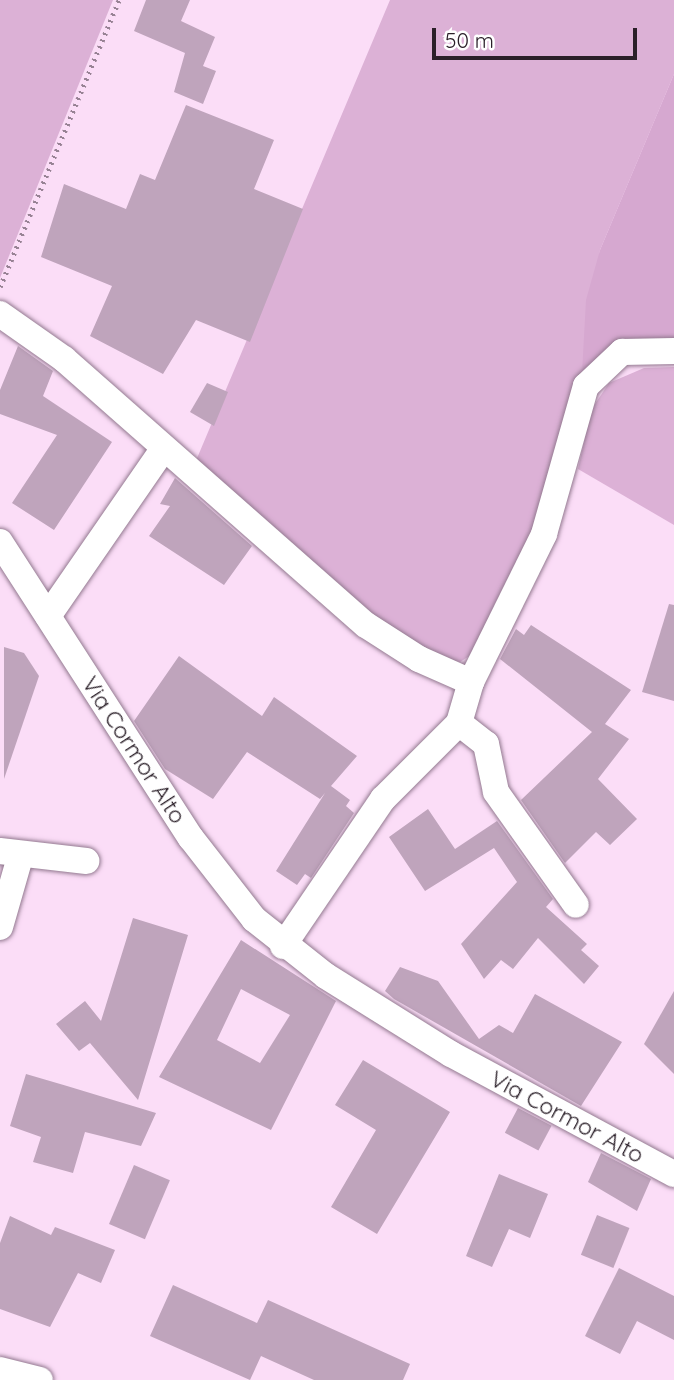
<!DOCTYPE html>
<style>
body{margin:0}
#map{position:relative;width:674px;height:1380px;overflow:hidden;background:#fbddf7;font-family:Quicksand,sans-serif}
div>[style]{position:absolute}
.green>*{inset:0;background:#dcb1d6}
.forest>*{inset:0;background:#d6a8d0}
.building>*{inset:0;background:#bfa4bc;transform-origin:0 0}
.path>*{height:4.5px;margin-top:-2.25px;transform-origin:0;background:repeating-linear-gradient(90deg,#978294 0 2px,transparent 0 7px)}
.roads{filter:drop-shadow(0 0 2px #937990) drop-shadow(0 0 2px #937990)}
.minor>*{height:26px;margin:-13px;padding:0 13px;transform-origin:13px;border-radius:13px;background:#fff}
span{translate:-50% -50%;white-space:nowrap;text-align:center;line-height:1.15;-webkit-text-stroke:5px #fff;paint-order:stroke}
.street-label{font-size:23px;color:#2b2029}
.scale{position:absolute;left:432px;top:28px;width:205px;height:32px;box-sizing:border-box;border:4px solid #2b2029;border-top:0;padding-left:9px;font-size:21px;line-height:24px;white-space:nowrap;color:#2b2029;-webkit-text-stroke:5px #fff;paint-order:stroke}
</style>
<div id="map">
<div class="green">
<i style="clip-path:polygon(0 0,113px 0,0 278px)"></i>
<i style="clip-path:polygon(390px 0,674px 0,674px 74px,600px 250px,582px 373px,537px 530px,474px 653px,460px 662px,440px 658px,379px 619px,195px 463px)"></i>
<i style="clip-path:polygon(674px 367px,674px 525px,578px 469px,591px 410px,609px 383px,644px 368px)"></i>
</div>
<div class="forest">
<i style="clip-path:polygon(674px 74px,674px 341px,622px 340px,582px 373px,586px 300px,600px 250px)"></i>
</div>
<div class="building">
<i style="clip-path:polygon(146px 0,190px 0,181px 21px,215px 37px,203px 66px,216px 71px,203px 104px,174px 92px,185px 53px,134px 31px)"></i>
<i style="clip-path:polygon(186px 105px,274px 140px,254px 189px,303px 209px,250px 342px,196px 320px,163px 374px,90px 336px,112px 286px,41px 257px,64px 184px,126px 209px,140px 174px,155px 180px)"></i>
<i style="clip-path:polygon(18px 346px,53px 371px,43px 396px,112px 442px,54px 530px,12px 503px,57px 435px,0 414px,0 390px)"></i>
<i style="clip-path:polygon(207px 383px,228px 392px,214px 426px,190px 412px)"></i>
<i style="clip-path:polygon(175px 478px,252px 546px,224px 585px,149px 536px,170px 506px,160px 504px)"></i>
<i style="clip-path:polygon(669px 604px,674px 605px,674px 701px,642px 692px)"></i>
<i style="clip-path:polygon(531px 625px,631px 690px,605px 724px,629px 739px,598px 779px,637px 819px,610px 845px,596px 832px,565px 863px,521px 800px,592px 732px,500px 659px,516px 629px,524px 635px)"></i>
<i style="clip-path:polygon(4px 647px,24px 653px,39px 676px,4px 779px)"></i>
<i style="clip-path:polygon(179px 656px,262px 716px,274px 697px,357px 756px,331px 786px,350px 800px,346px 806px,354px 813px,311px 878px,305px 874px,297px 885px,276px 871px,325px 793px,320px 799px,247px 752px,213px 799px,165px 769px,134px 721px)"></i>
<i style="clip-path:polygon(428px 809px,455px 849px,497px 821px,553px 899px,546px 907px,587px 944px,581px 950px,599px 966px,584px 984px,538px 938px,513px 969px,501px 960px,484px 979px,461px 944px,517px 882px,494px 848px,425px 891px,389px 837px)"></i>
<i style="clip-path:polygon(133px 918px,188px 935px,138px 1100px,90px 1043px,79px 1051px,56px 1024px,85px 1001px,101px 1021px)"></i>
<i style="clip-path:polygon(evenodd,241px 940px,336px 1001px,271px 1130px,159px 1077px,241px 940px,241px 989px,290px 1015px,260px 1063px,217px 1040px,241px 989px)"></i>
<i style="clip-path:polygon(400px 967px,438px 981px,479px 1039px,499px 1025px,513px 1033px,535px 994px,622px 1042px,581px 1106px,394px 999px,385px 991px)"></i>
<i style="clip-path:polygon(674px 991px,674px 1074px,644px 1044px)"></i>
<i style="clip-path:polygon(363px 1060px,450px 1112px,377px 1234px,331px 1207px,376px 1130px,335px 1105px)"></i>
<i style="clip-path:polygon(26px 1074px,67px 1086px,156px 1113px,141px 1146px,85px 1132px,73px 1173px,33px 1162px,41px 1137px,10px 1126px)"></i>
<i style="left:518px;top:1108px;width:38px;height:28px;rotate:28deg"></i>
<i style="clip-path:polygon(601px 1153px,651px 1179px,637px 1211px,588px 1182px)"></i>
<i style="left:134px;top:1165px;width:39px;height:64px;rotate:23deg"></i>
<i style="clip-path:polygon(499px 1174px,548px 1194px,530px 1238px,509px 1229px,492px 1267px,466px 1256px)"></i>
<i style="left:597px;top:1215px;width:35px;height:43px;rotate:22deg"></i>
<i style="clip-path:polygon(10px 1216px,51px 1235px,55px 1227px,115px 1250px,101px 1283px,78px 1273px,50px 1327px,0 1309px,0 1243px)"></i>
<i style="clip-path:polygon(619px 1268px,674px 1296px,674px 1340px,637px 1321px,620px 1354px,585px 1336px)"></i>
<i style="clip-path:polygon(173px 1285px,257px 1323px,268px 1300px,410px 1364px,403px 1380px,314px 1380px,261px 1356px,250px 1380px,150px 1336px)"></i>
</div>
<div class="path">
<i style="left:0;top:287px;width:311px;rotate:-67.5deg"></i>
</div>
<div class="roads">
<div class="minor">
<i style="left:0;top:314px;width:78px;rotate:35.1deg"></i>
<i style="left:64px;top:359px;width:402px;rotate:41.4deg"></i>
<i style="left:366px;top:625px;width:63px;rotate:32.7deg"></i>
<i style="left:419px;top:659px;width:57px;rotate:23.9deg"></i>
<i style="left:0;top:542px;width:352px;rotate:57.2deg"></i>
<i style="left:191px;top:838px;width:103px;rotate:52.1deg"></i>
<i style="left:254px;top:919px;width:92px;rotate:38.4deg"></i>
<i style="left:326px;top:976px;width:147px;rotate:32deg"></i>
<i style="left:451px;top:1054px;width:253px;rotate:28.3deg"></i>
<i style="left:48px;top:616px;width:201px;rotate:-55.4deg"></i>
<i style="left:459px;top:723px;width:34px;rotate:38deg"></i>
<i style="left:486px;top:744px;width:49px;rotate:78.2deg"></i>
<i style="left:496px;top:792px;width:138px;rotate:54.7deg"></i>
<i style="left:0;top:851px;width:87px;rotate:6.6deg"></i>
<i style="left:0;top:927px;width:76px;rotate:-74deg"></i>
<i style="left:283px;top:946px;width:178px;rotate:-55.8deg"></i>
<i style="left:383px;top:799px;width:107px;rotate:-45deg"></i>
<i style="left:459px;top:723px;width:43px;rotate:-73.7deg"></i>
<i style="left:471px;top:682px;width:165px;rotate:-63.7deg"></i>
<i style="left:544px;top:534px;width:154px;rotate:-74.2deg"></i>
<i style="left:586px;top:386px;width:50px;rotate:-43.4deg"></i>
<i style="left:622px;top:352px;width:52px;rotate:-1.1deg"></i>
<i style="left:0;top:1370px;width:41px;rotate:14deg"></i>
</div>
</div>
<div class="street-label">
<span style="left:134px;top:750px;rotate:57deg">Via Cormor Alto</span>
<span style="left:567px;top:1117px;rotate:28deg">Via Cormor Alto</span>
</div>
<div class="scale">50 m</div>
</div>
